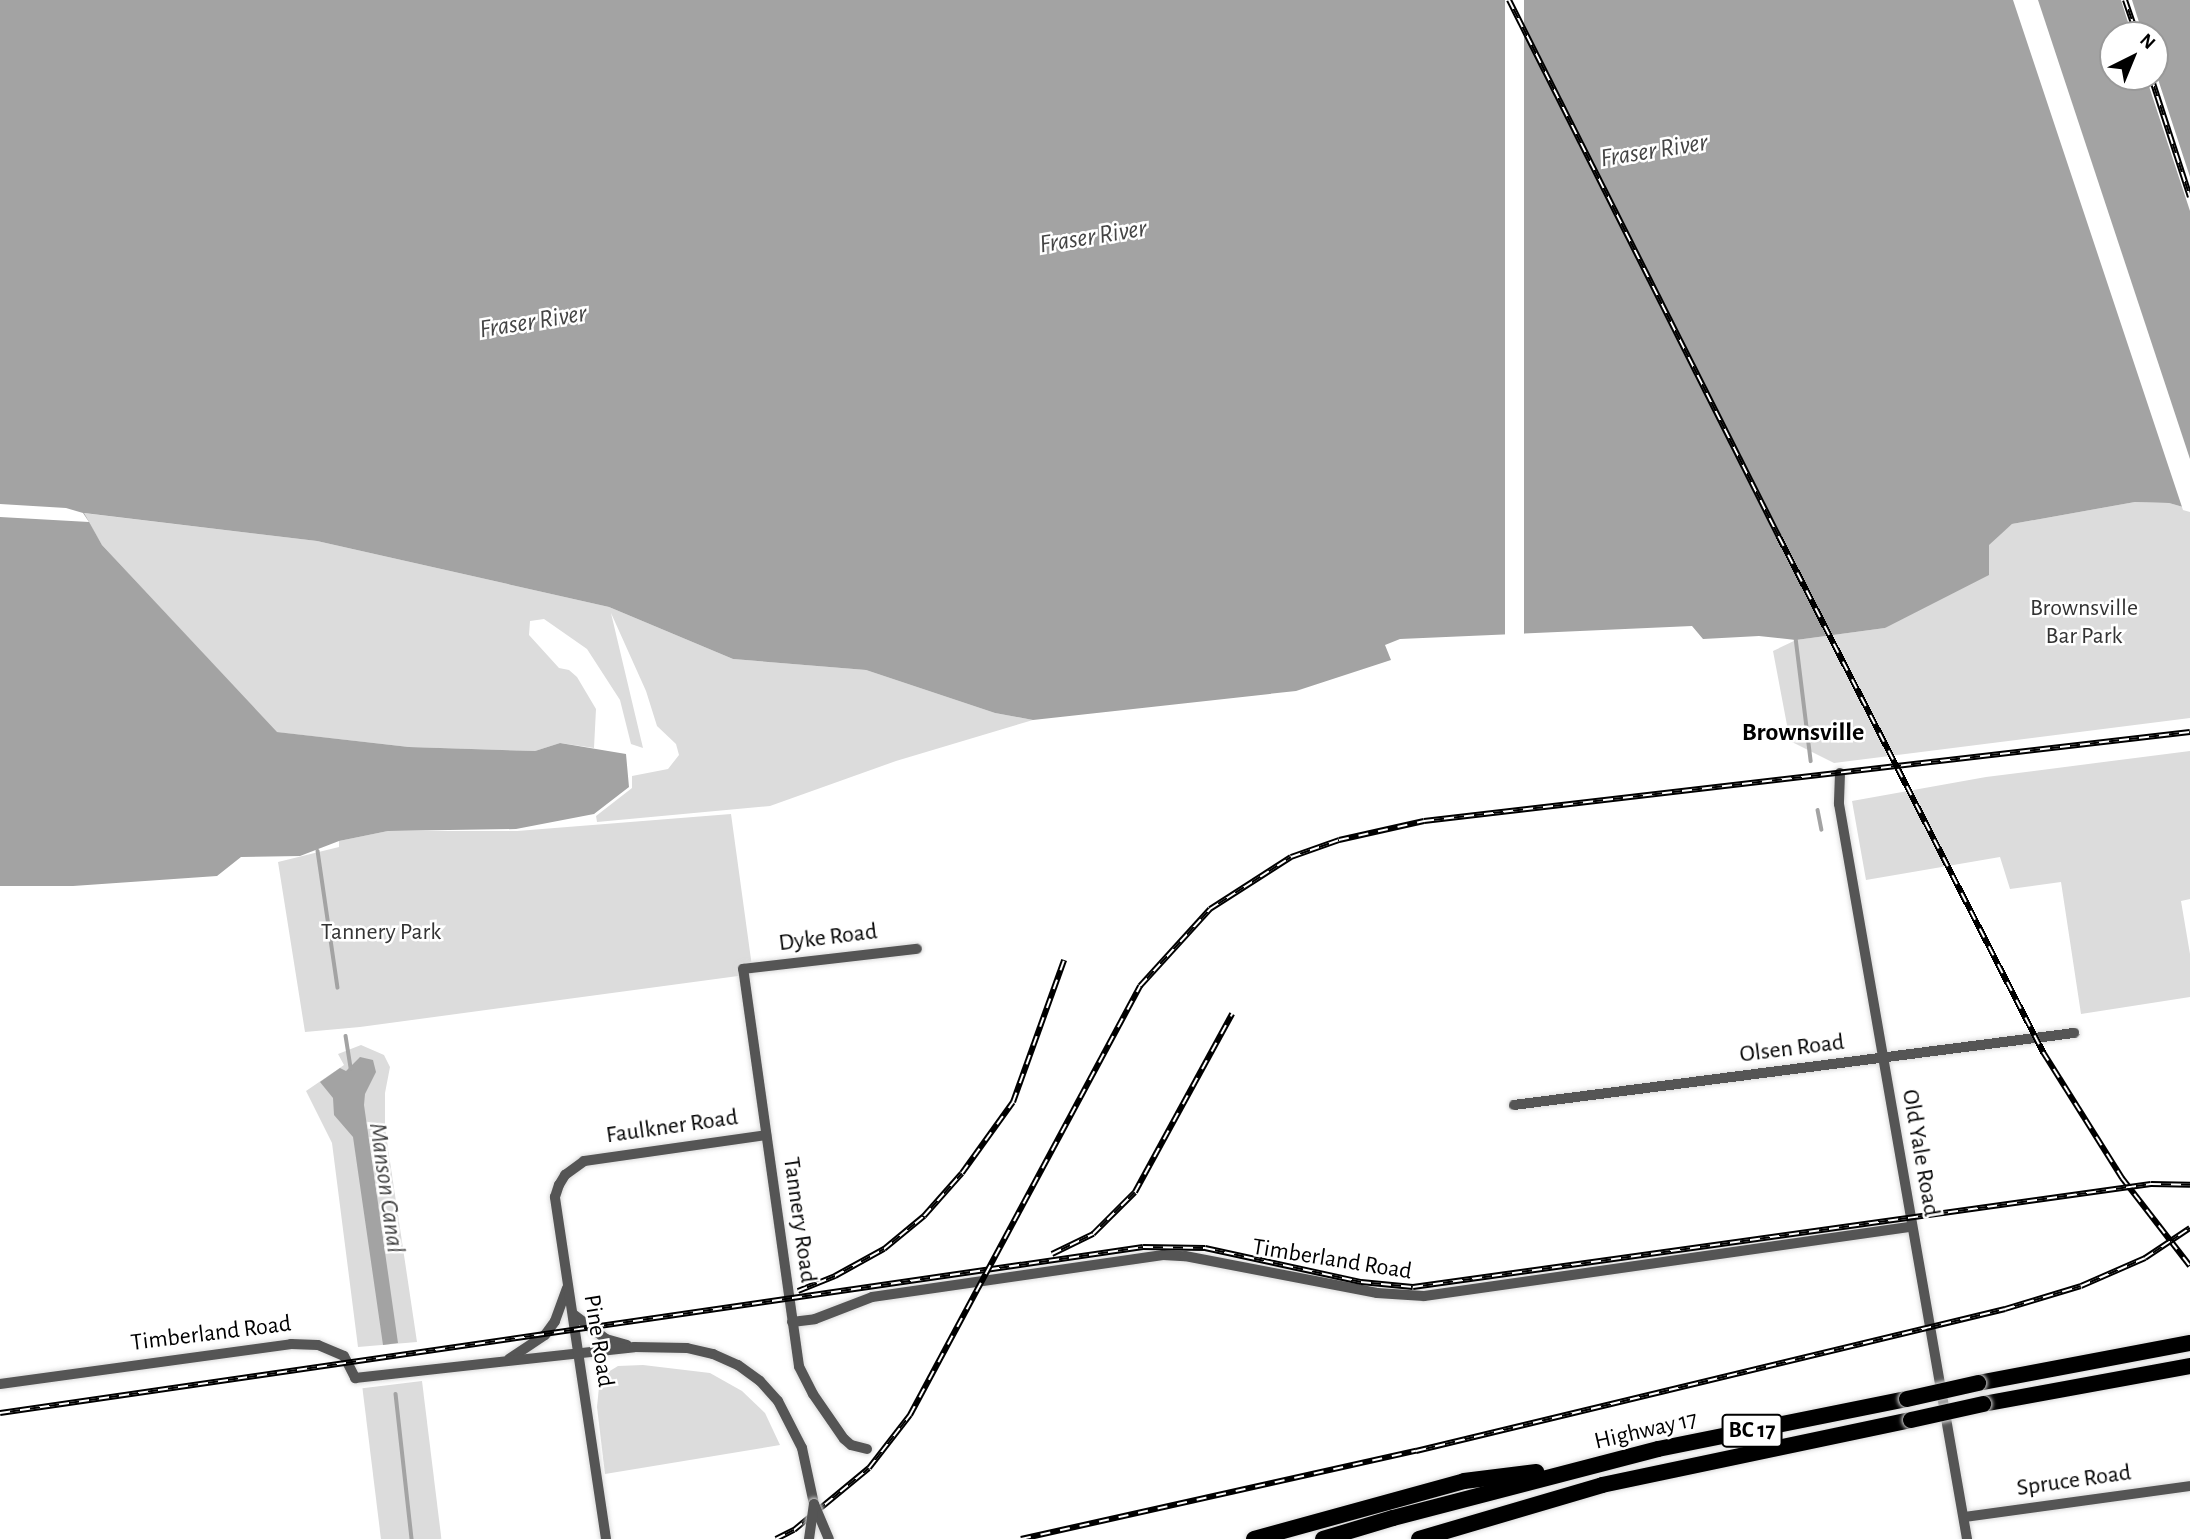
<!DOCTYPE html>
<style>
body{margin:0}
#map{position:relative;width:2190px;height:1539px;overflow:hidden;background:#fff;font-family:"Alegreya Sans",sans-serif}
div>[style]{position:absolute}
.green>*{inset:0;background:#dcdcdc;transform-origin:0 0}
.water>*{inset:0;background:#a3a3a3}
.pier>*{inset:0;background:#fff;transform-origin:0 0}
.stream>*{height:3.5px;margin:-1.75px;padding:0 1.75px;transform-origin:1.75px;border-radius:1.75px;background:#a3a3a3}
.roads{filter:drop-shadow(0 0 2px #dbdbdb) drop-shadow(0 0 2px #dbdbdb)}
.minor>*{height:10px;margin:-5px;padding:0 5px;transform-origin:5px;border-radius:5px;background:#555}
.highway>*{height:16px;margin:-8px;padding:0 8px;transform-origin:8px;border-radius:8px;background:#000}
.rail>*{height:6px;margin-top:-3px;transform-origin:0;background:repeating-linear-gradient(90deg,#fff 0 10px,#000 0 20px);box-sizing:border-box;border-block:2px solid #000}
.bridges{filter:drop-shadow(0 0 2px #dbdbdb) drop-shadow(0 0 2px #dbdbdb)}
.minor-bridge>*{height:10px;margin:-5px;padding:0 5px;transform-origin:5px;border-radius:5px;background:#555}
.highway-bridge>*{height:16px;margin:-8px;padding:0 8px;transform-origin:8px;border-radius:8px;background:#000}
span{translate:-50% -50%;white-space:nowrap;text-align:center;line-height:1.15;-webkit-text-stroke:5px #fff;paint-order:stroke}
.shield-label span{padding:2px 5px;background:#fff;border:2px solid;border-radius:5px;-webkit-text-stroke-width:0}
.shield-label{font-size:23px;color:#000;font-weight:700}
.park-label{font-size:24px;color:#333}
.street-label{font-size:24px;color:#000}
.water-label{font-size:26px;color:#444;font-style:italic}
.neighbourhood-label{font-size:26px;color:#000;font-weight:700}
.north{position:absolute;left:2099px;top:21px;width:70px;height:70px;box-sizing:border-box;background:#fff;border:2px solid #999;border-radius:50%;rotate:43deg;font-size:19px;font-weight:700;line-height:28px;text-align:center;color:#000}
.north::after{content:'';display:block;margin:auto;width:24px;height:32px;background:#000;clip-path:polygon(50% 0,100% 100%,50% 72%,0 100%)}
</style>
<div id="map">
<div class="green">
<i style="clip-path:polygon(2135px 502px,2169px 503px,2190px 509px,2190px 718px,1834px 763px,1790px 741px,1773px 651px,1796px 640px,1885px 628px,2012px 524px)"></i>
<i style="clip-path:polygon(83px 513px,317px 541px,609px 607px,733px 659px,866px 670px,995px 713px,1033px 720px,896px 761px,770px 806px,597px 822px,596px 816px,632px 788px,632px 776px,668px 769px,679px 755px,676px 744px,657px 726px,646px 691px,611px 613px,643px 748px,631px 744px,620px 700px,587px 649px,544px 619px,530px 621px,529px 635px,559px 668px,569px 670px,577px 677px,596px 709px,594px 748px,560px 743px,535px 751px,409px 747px,276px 732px,102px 545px)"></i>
<i style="clip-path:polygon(2190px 751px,2190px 899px,2181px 901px,2190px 954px,2190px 997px,2081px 1014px,2061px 882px,2010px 889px,2000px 857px,1866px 880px,1852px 801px,1986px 777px)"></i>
<i style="clip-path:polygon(731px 814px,753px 974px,360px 1027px,305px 1032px,278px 862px,339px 847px,339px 841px,388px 831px,517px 831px)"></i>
<i style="clip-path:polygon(361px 1045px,384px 1055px,390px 1067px,385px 1093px,385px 1128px,417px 1342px,358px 1347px,332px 1143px,306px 1091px,344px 1065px,338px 1054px)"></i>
<i style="clip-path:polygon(643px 1365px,710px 1373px,742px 1391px,765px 1413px,780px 1445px,605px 1474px,597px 1407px,600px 1377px,618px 1366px)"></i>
<i style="left:422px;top:1381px;width:159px;height:60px;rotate:83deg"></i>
</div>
<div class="water">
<i style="clip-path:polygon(evenodd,0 0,2190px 0,2190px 509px,2169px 503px,2135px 502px,2012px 524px,1989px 545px,1989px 575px,1885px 628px,1796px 640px,1759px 636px,1703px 639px,1692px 626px,1400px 639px,1385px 645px,1391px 660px,1296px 691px,1033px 720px,995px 713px,866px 670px,733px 659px,609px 607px,317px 541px,84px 513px,102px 545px,277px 732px,409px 747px,535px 751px,560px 743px,626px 754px,629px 787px,594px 814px,516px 829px,388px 831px,339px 841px,300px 856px,241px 857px,217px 876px,73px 886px,0 886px,0 0,2113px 35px,2155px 35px,2155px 77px,2113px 77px,2113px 35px)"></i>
<i style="clip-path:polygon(360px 1057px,373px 1060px,376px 1072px,365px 1094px,364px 1105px,398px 1343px,383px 1345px,353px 1137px,334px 1115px,333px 1098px,320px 1082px,340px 1068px,346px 1071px)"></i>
</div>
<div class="pier">
<i style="left:1505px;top:0;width:19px;height:717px"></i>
<i style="clip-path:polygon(2013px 0,2038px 0,2190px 459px,2190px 512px,2183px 510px)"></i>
<i style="clip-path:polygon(2121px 0,2132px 0,2143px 35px,2132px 35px)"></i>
<i style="clip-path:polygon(2155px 70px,2190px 177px,2190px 211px,2146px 77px,2155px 77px)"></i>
<i style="clip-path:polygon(0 504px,66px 508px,83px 513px,89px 522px,0 517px)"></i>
</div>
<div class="stream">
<i style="left:1796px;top:638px;width:124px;rotate:83deg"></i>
<i style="left:1818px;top:810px;width:20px;rotate:79deg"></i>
<i style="left:318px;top:851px;width:138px;rotate:81.7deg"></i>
<i style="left:346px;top:1036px;width:33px;rotate:81deg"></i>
<i style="left:396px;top:1394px;width:146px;rotate:83.7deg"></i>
</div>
<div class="roads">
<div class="minor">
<i style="left:1840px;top:773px;width:31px;rotate:92deg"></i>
<i style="left:1839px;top:804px;width:746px;rotate:80.12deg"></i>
<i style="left:1514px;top:1105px;width:565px;rotate:-7.33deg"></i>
<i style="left:573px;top:1314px;width:41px;rotate:37.1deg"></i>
<i style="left:606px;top:1339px;width:22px;rotate:16deg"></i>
<i style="left:792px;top:1322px;width:23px;rotate:-7deg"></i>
<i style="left:815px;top:1319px;width:61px;rotate:-21.1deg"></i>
<i style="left:872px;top:1297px;width:294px;rotate:-8.2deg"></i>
<i style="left:1163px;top:1255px;width:22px;rotate:3deg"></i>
<i style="left:1185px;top:1256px;width:196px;rotate:10.9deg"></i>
<i style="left:1377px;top:1293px;width:47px;rotate:3.7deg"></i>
<i style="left:1424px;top:1296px;width:492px;rotate:-8.1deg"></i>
<i style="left:509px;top:1359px;width:43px;rotate:-33.7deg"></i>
<i style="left:545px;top:1335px;width:17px;rotate:-54deg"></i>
<i style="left:555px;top:1321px;width:35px;rotate:-70deg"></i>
<i style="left:0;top:1384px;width:294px;rotate:-7.8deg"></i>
<i style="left:291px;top:1344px;width:27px;rotate:2deg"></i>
<i style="left:318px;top:1345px;width:28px;rotate:23deg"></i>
<i style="left:344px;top:1356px;width:25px;rotate:63deg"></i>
<i style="left:355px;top:1378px;width:281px;rotate:-6.3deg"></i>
<i style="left:634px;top:1347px;width:53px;rotate:1.1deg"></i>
<i style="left:687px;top:1348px;width:27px;rotate:13deg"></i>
<i style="left:713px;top:1354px;width:27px;rotate:24deg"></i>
<i style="left:738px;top:1365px;width:27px;rotate:36deg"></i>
<i style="left:760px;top:1381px;width:27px;rotate:48deg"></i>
<i style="left:778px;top:1401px;width:53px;rotate:62.9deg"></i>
<i style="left:802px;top:1448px;width:57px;rotate:77.9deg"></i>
<i style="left:867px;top:1449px;width:16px;rotate:-166deg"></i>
<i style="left:851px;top:1445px;width:9px;rotate:-139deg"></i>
<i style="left:844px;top:1439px;width:55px;rotate:-124.6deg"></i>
<i style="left:813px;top:1394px;width:31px;rotate:-117deg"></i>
<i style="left:799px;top:1366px;width:401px;rotate:-98deg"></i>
<i style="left:743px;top:969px;width:175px;rotate:-6.6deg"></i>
<i style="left:1964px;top:1517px;width:228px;rotate:-7.8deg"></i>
<i style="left:606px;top:1539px;width:346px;rotate:-98.5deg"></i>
<i style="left:555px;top:1197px;width:13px;rotate:-72deg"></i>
<i style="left:559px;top:1185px;width:12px;rotate:-59deg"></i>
<i style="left:565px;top:1175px;width:24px;rotate:-36deg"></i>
<i style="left:584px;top:1161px;width:184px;rotate:-8.1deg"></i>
</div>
<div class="highway">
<i style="left:1978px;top:1383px;width:216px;rotate:-10.7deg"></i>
<i style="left:1983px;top:1404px;width:210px;rotate:-10.4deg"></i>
<i style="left:1254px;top:1539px;width:218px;rotate:-15.4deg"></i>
<i style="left:1464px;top:1481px;width:73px;rotate:-7.1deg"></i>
<i style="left:1323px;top:1539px;width:73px;rotate:-16.7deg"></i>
<i style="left:1393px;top:1518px;width:274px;rotate:-14.6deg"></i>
<i style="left:1658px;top:1449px;width:254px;rotate:-11.4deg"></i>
<i style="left:1419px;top:1539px;width:191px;rotate:-16.4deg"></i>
<i style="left:1602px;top:1485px;width:316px;rotate:-11.9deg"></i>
</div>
</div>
<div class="rail">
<i style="left:1509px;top:0;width:601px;rotate:63.31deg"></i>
<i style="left:1779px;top:537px;width:579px;rotate:62.86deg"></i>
<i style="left:2043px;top:1052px;width:149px;rotate:57.9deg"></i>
<i style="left:2122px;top:1178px;width:111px;rotate:52.3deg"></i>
<i style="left:2125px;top:0;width:37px;rotate:71deg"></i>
<i style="left:2151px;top:77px;width:126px;rotate:72deg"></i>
<i style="left:1052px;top:1254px;width:46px;rotate:-26deg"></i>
<i style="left:1093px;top:1234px;width:59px;rotate:-45deg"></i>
<i style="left:1135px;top:1192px;width:203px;rotate:-61.4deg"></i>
<i style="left:798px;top:1291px;width:40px;rotate:-22deg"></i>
<i style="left:835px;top:1276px;width:56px;rotate:-28.9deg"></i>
<i style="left:884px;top:1249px;width:52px;rotate:-39.5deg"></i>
<i style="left:924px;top:1216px;width:57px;rotate:-48.5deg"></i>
<i style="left:962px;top:1173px;width:87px;rotate:-54.3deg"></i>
<i style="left:1013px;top:1102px;width:151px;rotate:-70.2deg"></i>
<i style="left:0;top:1413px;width:1155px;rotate:-8.26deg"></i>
<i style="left:1143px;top:1247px;width:62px;rotate:0.9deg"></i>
<i style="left:1205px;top:1248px;width:160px;rotate:12.3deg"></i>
<i style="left:1361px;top:1282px;width:52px;rotate:5.5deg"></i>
<i style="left:1413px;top:1287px;width:745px;rotate:-7.95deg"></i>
<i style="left:2151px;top:1184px;width:39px;rotate:1deg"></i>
<i style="left:776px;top:1539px;width:20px;rotate:-27deg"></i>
<i style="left:794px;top:1530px;width:97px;rotate:-39.6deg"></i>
<i style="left:869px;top:1468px;width:67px;rotate:-52.3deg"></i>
<i style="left:910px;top:1415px;width:487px;rotate:-61.8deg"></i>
<i style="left:1140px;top:986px;width:104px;rotate:-47.7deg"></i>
<i style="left:1210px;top:909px;width:96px;rotate:-32.7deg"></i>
<i style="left:1291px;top:857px;width:51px;rotate:-19.5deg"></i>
<i style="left:1339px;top:840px;width:87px;rotate:-12.6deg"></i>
<i style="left:1424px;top:821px;width:771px;rotate:-6.63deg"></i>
<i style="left:1021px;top:1539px;width:405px;rotate:-12.6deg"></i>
<i style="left:1416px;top:1451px;width:606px;rotate:-13.55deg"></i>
<i style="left:2005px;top:1309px;width:79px;rotate:-16.8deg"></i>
<i style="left:2081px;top:1286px;width:70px;rotate:-23.6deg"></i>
<i style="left:2145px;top:1258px;width:54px;rotate:-33.7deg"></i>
</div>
<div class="bridges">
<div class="minor-bridge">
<i style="left:814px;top:1504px;width:38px;rotate:67deg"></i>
<i style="left:809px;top:1539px;width:35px;rotate:-82deg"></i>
</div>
<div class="highway-bridge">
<i style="left:1907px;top:1399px;width:73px;rotate:-12.7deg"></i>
<i style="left:1911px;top:1420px;width:74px;rotate:-12.5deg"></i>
</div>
</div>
<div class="shield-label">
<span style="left:1752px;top:1431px">BC 17</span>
</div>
<div class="park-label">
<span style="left:2084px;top:623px">Brownsville<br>Bar Park</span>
<span style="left:381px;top:933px">Tannery Park</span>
</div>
<div class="street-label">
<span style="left:828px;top:938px;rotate:-7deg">Dyke Road</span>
<span style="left:1792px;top:1049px;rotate:-7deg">Olsen Road</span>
<span style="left:672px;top:1127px;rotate:-8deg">Faulkner Road</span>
<span style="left:1920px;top:1153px;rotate:80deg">Old Yale Road</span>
<span style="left:799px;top:1220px;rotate:82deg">Tannery Road</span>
<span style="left:1332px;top:1260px;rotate:9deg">Timberland Road</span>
<span style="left:211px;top:1334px;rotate:-7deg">Timberland Road</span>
<span style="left:598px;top:1341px;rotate:81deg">Pine Road</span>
<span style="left:1646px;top:1431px;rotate:-13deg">Highway 17</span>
<span style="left:2074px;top:1481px;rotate:-8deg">Spruce Road</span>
</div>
<div class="water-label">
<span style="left:1654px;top:151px;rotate:-9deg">Fraser River</span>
<span style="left:1093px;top:237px;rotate:-9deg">Fraser River</span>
<span style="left:533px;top:322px;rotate:-9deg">Fraser River</span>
<span style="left:386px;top:1188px;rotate:82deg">Manson Canal</span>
</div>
<div class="neighbourhood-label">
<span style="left:1803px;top:733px">Brownsville</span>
</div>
<div class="north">N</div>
</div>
